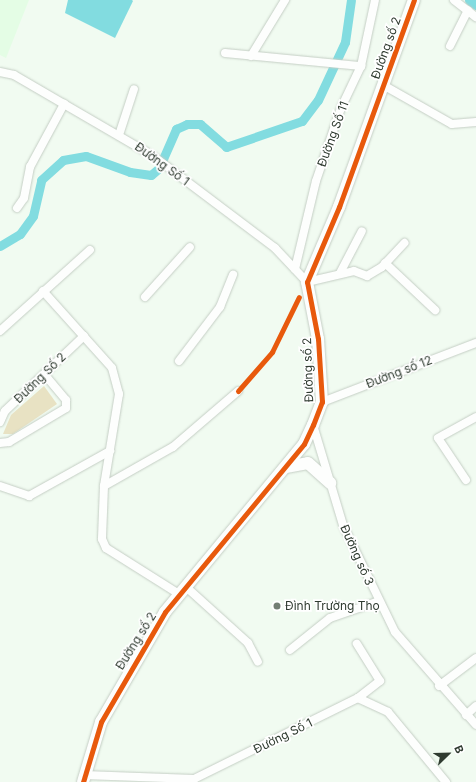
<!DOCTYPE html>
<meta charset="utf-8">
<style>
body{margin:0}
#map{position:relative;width:476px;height:782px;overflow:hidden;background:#f1fbf1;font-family:Inter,sans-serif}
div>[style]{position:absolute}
.built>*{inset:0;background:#e4fde5}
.green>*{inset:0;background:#e8e2c3}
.water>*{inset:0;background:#82dce0}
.canal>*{height:9px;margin:-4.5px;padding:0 4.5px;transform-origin:4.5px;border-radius:4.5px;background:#82dce0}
.roads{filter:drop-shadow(0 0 1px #c4cec4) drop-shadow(0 0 1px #c4cec4)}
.street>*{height:8px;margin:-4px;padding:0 4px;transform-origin:4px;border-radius:4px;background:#fdfefd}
.secondary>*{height:12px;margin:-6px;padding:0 6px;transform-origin:6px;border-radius:6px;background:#fdfefd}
.cycleway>*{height:5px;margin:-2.5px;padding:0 2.5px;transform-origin:2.5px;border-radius:2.5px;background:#e8590c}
.dots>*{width:11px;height:11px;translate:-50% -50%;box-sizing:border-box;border:2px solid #fff;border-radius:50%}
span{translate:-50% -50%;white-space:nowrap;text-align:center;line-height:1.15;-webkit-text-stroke:3.5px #fff;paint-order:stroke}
.street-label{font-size:12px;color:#2f3b30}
.poi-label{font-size:12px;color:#2f3b30}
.left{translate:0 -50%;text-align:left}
.north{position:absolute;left:428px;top:734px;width:40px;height:40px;-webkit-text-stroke:3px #fff;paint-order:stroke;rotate:67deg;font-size:11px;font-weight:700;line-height:16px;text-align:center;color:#2f3b30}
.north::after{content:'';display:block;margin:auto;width:14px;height:18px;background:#2f3b30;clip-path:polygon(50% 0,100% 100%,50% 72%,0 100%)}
</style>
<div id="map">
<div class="built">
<i style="clip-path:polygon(0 0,29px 0,6px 58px,0 55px)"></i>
</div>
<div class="green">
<i style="clip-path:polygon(44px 386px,57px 404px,13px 434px,3px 434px,11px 415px)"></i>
</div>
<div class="water">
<i style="clip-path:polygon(68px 0,132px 0,133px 1px,115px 38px,65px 13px)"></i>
</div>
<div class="canal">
<i style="left:469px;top:0;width:9px;rotate:36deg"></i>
<i style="left:0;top:246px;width:23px;rotate:-31deg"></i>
<i style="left:20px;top:234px;width:22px;rotate:-54deg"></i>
<i style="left:33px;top:216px;width:37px;rotate:-77deg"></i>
<i style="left:41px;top:180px;width:30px;rotate:-42deg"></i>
<i style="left:63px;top:160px;width:23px;rotate:-10deg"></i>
<i style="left:86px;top:156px;width:47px;rotate:20deg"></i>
<i style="left:130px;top:172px;width:21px;rotate:8deg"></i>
<i style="left:151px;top:175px;width:11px;rotate:-41deg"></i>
<i style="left:159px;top:168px;width:43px;rotate:-66.4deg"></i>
<i style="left:176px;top:129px;width:12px;rotate:-24deg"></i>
<i style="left:187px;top:124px;width:13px"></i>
<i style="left:200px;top:124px;width:35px;rotate:41deg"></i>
<i style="left:226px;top:147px;width:80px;rotate:-18.9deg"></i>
<i style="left:302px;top:121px;width:26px;rotate:-53deg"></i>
<i style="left:318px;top:100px;width:64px;rotate:-65deg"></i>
<i style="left:345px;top:42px;width:42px;rotate:-81.9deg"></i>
</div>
<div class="roads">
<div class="street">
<i style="left:454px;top:0;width:28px;rotate:38deg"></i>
<i style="left:450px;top:46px;width:40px;rotate:-63.4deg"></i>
<i style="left:225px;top:53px;width:137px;rotate:5.5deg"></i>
<i style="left:251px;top:56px;width:66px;rotate:-58.7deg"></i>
<i style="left:0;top:72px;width:14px;rotate:12deg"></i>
<i style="left:14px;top:75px;width:161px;rotate:30.2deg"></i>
<i style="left:153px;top:156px;width:153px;rotate:37deg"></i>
<i style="left:275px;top:248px;width:47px;rotate:46.7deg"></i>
<i style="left:307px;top:282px;width:48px;rotate:-13.2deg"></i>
<i style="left:354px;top:271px;width:14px;rotate:21deg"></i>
<i style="left:367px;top:276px;width:17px;rotate:-31deg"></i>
<i style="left:382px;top:267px;width:33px;rotate:-47deg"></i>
<i style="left:383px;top:85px;width:79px;rotate:29.5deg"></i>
<i style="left:452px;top:124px;width:24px;rotate:-5deg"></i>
<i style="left:119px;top:135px;width:48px;rotate:-71.9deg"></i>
<i style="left:17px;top:208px;width:12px;rotate:-55deg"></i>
<i style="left:24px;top:198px;width:32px;rotate:-79deg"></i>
<i style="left:30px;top:167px;width:72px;rotate:-61.6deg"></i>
<i style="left:385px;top:263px;width:69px;rotate:43.2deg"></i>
<i style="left:295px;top:269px;width:90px;rotate:-76.6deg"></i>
<i style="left:316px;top:181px;width:77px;rotate:-71.1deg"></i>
<i style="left:341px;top:108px;width:47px;rotate:-64.5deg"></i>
<i style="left:361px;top:66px;width:67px;rotate:-78deg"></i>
<i style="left:340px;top:273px;width:47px;rotate:-62.4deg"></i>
<i style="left:43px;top:291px;width:103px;rotate:48.1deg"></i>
<i style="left:112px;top:368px;width:27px;rotate:75deg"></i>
<i style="left:119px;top:394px;width:93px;rotate:99.3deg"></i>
<i style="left:104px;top:486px;width:53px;rotate:92.2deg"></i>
<i style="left:102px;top:539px;width:10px;rotate:66deg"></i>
<i style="left:106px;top:548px;width:86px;rotate:32.2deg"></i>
<i style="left:145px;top:297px;width:67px;rotate:-48deg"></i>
<i style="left:0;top:331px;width:121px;rotate:-42deg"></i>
<i style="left:179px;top:361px;width:68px;rotate:-52.8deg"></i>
<i style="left:220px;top:307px;width:35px;rotate:-68deg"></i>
<i style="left:322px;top:402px;width:165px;rotate:-21deg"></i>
<i style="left:0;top:422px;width:12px;rotate:-66deg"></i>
<i style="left:5px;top:411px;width:109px;rotate:-43.5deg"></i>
<i style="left:313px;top:425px;width:104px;rotate:73.3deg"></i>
<i style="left:343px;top:525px;width:119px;rotate:64.1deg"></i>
<i style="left:395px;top:632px;width:123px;rotate:48.9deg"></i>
<i style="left:0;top:443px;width:9px;rotate:-6deg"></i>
<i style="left:9px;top:442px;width:66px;rotate:-30.8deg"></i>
<i style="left:66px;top:408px;width:8px;rotate:-90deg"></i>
<i style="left:66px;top:400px;width:34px;rotate:-130deg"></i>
<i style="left:466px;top:480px;width:50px;rotate:-123.7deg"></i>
<i style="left:438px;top:438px;width:43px;rotate:-28.9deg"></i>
<i style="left:0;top:486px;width:31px;rotate:19deg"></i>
<i style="left:29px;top:496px;width:93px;rotate:-29.1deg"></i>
<i style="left:104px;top:486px;width:79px;rotate:-29.5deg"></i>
<i style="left:173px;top:447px;width:86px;rotate:-40.7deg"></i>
<i style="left:185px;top:586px;width:85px;rotate:42.1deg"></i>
<i style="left:248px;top:643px;width:21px;rotate:62deg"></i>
<i style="left:290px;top:650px;width:51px;rotate:-38.7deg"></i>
<i style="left:330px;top:618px;width:52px;rotate:-19.1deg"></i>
<i style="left:439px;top:686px;width:46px;rotate:-37.1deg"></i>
<i style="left:358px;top:698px;width:33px;rotate:25deg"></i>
<i style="left:388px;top:712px;width:91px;rotate:50.4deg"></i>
<i style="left:466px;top:715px;width:13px;rotate:-42deg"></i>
<i style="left:84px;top:775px;width:110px;rotate:2.1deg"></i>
<i style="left:194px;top:779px;width:183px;rotate:-26.3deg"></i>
<i style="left:358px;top:698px;width:28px;rotate:-38deg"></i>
<i style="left:380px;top:681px;width:44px;rotate:-121.9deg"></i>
</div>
<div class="secondary">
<i style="left:286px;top:467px;width:22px;rotate:-10deg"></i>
<i style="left:308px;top:463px;width:30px;rotate:42deg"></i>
<i style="left:83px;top:782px;width:63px;rotate:-73.3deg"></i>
<i style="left:101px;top:722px;width:127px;rotate:-59.8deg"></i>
<i style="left:165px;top:612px;width:218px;rotate:-50.4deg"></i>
<i style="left:304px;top:444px;width:21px;rotate:-65deg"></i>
<i style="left:313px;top:425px;width:25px;rotate:-69deg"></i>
<i style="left:322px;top:402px;width:63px;rotate:-93.6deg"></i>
<i style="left:318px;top:339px;width:58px;rotate:-100.9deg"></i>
<i style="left:307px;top:282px;width:82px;rotate:-66.9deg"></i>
<i style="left:339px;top:207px;width:220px;rotate:-70.1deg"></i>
</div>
</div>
<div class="cycleway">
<i style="left:238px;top:391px;width:52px;rotate:-48.9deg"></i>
<i style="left:272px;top:352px;width:61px;rotate:-63.9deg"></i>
<i style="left:83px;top:782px;width:63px;rotate:-73.3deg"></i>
<i style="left:101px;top:722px;width:127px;rotate:-59.8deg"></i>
<i style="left:165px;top:612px;width:218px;rotate:-50.4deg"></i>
<i style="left:304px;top:444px;width:21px;rotate:-65deg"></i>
<i style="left:313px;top:425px;width:25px;rotate:-69deg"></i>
<i style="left:322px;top:402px;width:63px;rotate:-93.6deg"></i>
<i style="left:318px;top:339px;width:58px;rotate:-100.9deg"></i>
<i style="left:307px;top:282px;width:82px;rotate:-66.9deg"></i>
<i style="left:339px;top:207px;width:220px;rotate:-70.1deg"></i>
</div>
<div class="dots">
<i style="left:277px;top:606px;background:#737e74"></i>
</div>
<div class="street-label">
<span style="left:386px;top:48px;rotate:-70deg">Đường số 2</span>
<span style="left:333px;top:134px;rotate:-70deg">Đường Số 11</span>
<span style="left:162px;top:164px;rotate:36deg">Đường Số 1</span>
<span style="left:308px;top:370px;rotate:-92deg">Đường số 2</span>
<span style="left:399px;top:372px;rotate:-21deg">Đường số 12</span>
<span style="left:40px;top:378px;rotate:-44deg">Đường Số 2</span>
<span style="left:357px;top:555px;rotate:66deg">Đường số 3</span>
<span style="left:136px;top:641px;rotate:-58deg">Đường số 2</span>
<span style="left:283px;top:736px;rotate:-26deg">Đường Số 1</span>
</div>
<div class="poi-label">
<span class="left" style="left:285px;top:606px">Đình Trường Thọ</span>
</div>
<div class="north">B</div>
</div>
